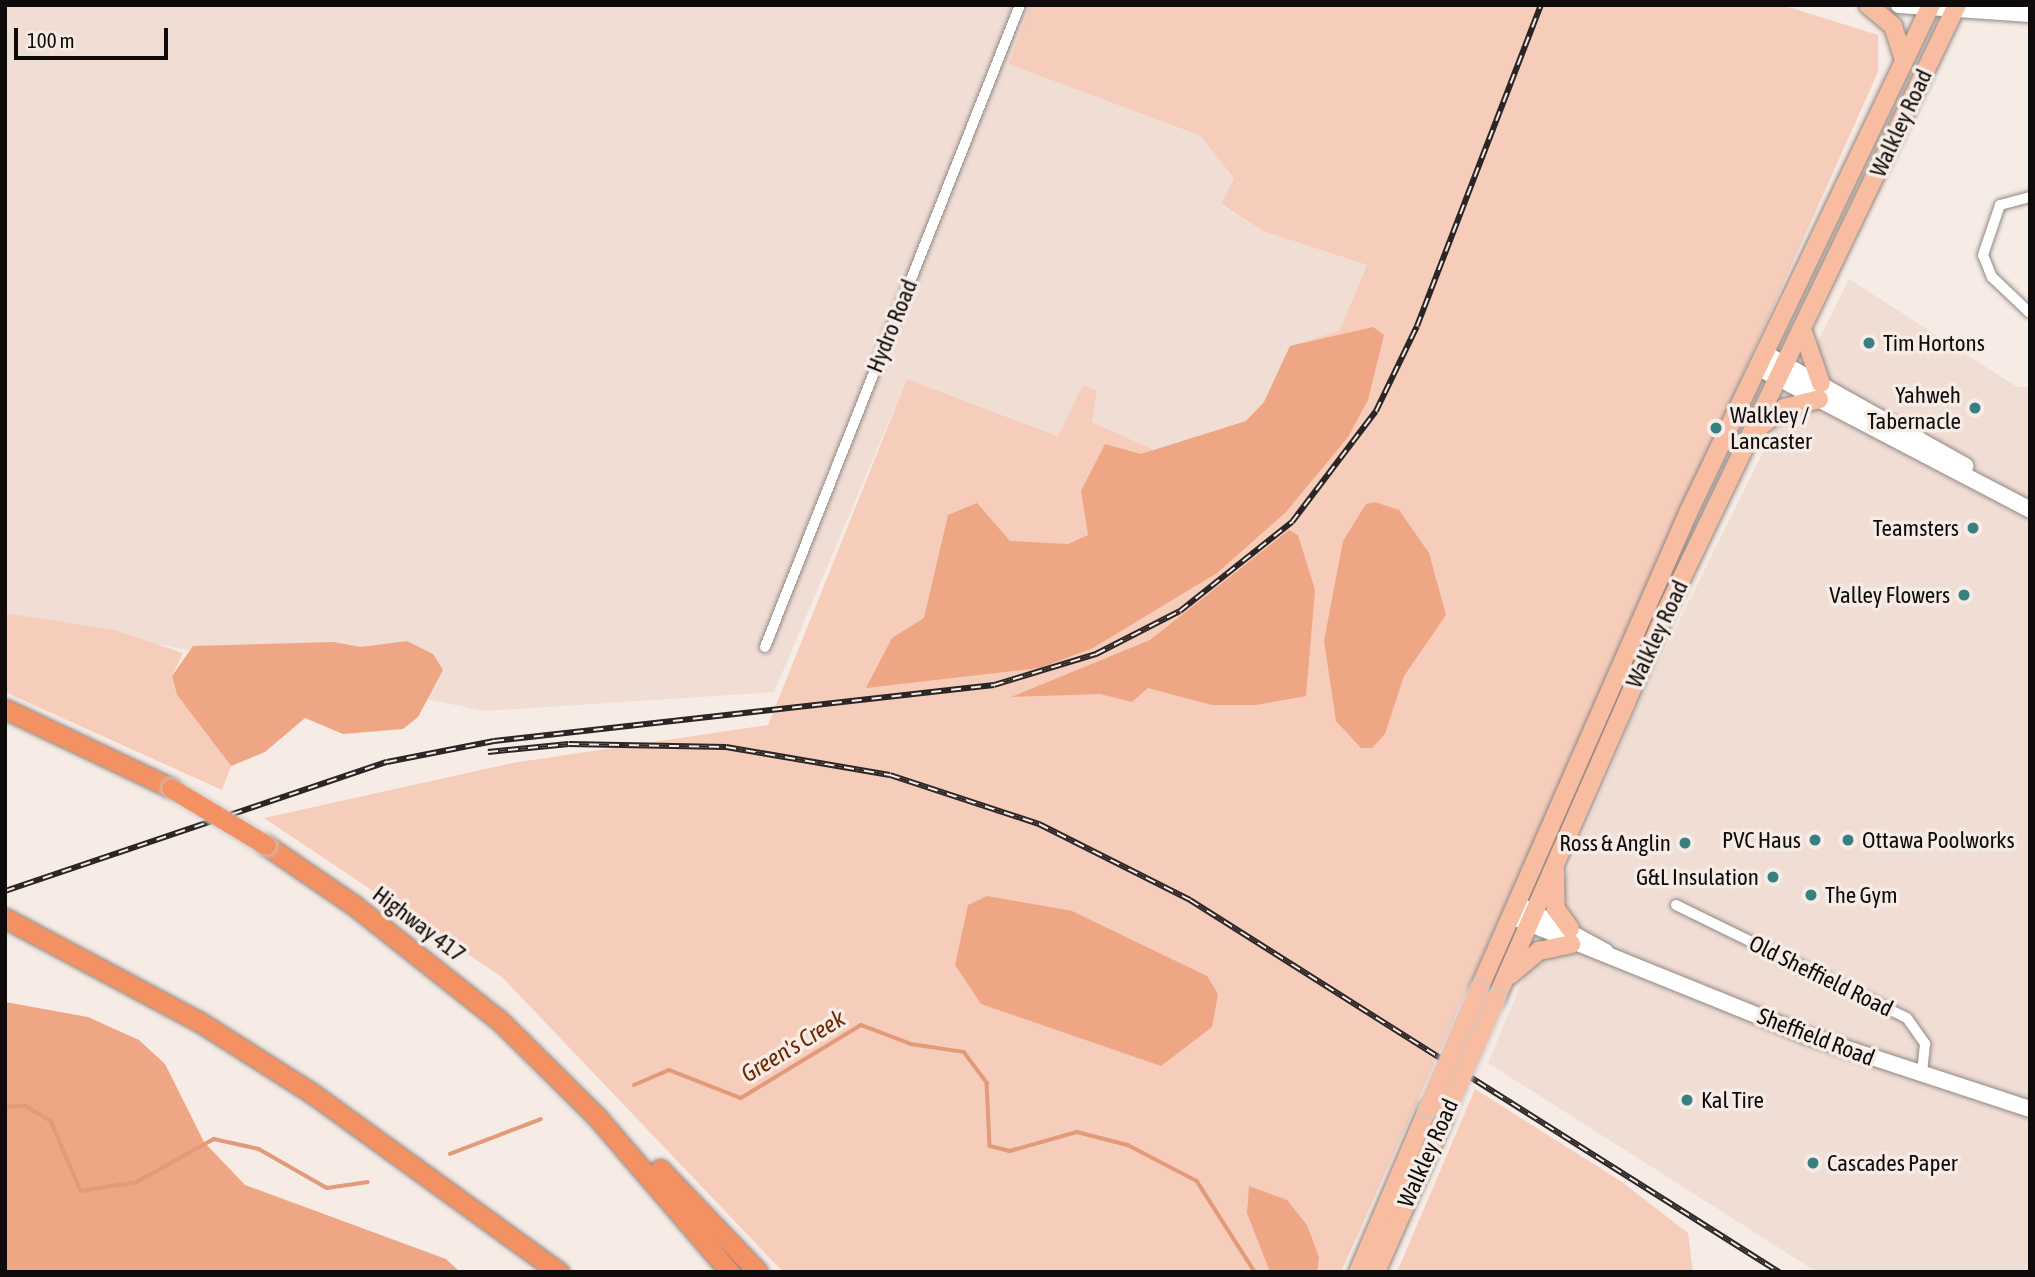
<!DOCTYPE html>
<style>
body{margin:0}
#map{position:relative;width:2035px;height:1277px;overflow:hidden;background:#f6ebe5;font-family:"Asap Condensed",sans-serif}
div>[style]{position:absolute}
.built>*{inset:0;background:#f0ddd4}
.green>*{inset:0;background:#f6cdbb}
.forest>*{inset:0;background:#efa684}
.stream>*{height:3.5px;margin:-1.75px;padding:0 1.75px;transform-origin:1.75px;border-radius:1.75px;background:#e29a79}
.roads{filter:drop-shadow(0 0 2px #918782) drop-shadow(0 0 2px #918782)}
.street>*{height:10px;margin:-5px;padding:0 5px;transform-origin:5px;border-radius:5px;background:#fff}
.secondary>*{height:16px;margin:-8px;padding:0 8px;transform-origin:8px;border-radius:8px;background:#fff}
.primary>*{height:18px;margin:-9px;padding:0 9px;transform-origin:9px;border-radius:9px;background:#f8bda1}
.highway>*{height:19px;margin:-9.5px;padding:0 9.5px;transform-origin:9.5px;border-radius:9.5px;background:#f49162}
.rail>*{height:6px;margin-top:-3px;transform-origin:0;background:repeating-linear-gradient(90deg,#f6ebe5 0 10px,#2b2625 0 20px);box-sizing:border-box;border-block:2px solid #2b2625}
.bridges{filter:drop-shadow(0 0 2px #cac9c9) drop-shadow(0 0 2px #cac9c9)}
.primary-bridge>*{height:18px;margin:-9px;padding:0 9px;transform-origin:9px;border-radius:9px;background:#f8bda1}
.highway-bridge>*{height:19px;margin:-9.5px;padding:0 9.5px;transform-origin:9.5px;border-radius:9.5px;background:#f49162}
.dots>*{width:19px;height:19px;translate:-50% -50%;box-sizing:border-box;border:4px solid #f6ebe5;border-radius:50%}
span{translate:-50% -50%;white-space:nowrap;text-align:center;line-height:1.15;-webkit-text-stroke:7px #f6ebe5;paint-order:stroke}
.street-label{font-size:23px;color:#0f0b0a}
.poi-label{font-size:23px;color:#0f0b0a}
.left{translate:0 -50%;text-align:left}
.right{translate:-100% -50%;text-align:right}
.water-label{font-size:24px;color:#6b2a04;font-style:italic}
.frame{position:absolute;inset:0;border:7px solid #0f0b0a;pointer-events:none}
.scale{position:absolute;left:14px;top:28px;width:154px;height:32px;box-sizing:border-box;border:4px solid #0f0b0a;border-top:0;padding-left:9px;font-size:21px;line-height:24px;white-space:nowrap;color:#0f0b0a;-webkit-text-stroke:5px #f6ebe5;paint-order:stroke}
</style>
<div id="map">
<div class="built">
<i style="clip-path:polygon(5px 5px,1030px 5px,1010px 64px,1201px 136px,1234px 180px,1221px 205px,1263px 231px,1367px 265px,1339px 331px,1290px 346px,1264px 402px,1246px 421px,1155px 451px,1092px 422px,1097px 392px,1083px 385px,1059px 436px,907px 379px,774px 692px,485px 711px,5px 613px)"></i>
<i style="clip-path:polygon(1849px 279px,2017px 387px,2030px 387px,2030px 1272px,1817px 1272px,1488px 1063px,1635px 710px)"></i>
</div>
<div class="green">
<i style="clip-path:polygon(1030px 5px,1782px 5px,1878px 35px,1878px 72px,1341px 1272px,783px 1272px,502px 977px,264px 818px,512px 763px,768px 725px,907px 379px,1058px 436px,1083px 385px,1097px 391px,1092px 422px,1156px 451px,1246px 421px,1264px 402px,1290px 346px,1339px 331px,1367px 265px,1263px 231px,1221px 204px,1234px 179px,1201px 136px,1009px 64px)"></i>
<i style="clip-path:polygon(5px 613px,114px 630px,183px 653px,172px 676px,177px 695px,231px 766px,222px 790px,5px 692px)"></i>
<i style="clip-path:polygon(1475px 1089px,1622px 1182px,1688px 1233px,1693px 1272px,1397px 1272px)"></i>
</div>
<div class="forest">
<i style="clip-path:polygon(1373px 327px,1384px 335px,1368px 400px,1348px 437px,1286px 512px,1217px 573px,1093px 648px,1040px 668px,866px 688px,892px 638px,924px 618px,948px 515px,977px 503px,1010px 541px,1068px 544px,1088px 535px,1081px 491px,1105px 444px,1141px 454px,1246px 421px,1264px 402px,1290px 346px)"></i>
<i style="clip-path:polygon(1375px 502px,1399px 510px,1429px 553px,1446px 615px,1404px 676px,1385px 734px,1372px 748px,1361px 748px,1336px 721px,1324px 641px,1343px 541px,1366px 504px)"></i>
<i style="clip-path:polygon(1289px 530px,1298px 535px,1315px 590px,1306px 696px,1256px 705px,1212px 705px,1148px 688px,1132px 702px,1100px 694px,1011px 697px,1150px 640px)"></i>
<i style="clip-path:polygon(407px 641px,433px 654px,443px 670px,418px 717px,403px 729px,343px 734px,305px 718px,265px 752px,231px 766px,177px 695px,172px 676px,193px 646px,333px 642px,361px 647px)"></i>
<i style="clip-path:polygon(987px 896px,1072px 911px,1207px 976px,1218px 994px,1212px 1027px,1161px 1066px,981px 1004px,955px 965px,968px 905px)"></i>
<i style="clip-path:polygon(5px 1002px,88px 1017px,139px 1040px,165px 1064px,204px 1142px,245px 1185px,446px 1259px,460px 1272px,5px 1272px)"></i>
<i style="clip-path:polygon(1249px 1186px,1287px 1200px,1307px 1225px,1319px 1257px,1317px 1272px,1270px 1272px,1247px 1213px)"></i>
</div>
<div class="stream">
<i style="left:634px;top:1085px;width:38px;rotate:-23deg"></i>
<i style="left:669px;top:1070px;width:77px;rotate:21.3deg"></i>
<i style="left:741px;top:1098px;width:140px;rotate:-31.3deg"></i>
<i style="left:861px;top:1025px;width:53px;rotate:20.8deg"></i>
<i style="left:911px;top:1044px;width:54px;rotate:8.6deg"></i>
<i style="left:964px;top:1052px;width:39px;rotate:53deg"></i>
<i style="left:987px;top:1083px;width:63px;rotate:87.3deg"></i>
<i style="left:990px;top:1146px;width:21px;rotate:14deg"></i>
<i style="left:1010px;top:1151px;width:70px;rotate:-15.8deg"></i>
<i style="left:1077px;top:1132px;width:53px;rotate:14.3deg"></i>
<i style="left:1128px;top:1145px;width:78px;rotate:27.6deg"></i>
<i style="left:1197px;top:1181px;width:108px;rotate:57.5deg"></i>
<i style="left:5px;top:1107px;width:21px;rotate:-3deg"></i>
<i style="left:26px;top:1106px;width:29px;rotate:31deg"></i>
<i style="left:51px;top:1121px;width:76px;rotate:66.8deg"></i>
<i style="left:81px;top:1191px;width:57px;rotate:-9.1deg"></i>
<i style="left:137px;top:1182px;width:88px;rotate:-29.2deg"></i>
<i style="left:214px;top:1139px;width:46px;rotate:12.5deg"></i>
<i style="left:259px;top:1149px;width:78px;rotate:29.8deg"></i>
<i style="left:327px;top:1188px;width:41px;rotate:-8.3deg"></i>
<i style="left:450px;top:1154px;width:97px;rotate:-21deg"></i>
</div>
<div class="roads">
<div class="street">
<i style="left:2030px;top:197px;width:31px;rotate:165deg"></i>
<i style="left:2000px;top:205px;width:53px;rotate:108.8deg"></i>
<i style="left:1983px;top:255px;width:24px;rotate:68deg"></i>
<i style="left:1992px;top:277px;width:52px;rotate:43.5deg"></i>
<i style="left:765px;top:647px;width:691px;rotate:-68.34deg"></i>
<i style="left:1676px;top:905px;width:257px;rotate:26.1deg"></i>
<i style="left:1907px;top:1018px;width:32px;rotate:55deg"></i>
<i style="left:1925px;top:1044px;width:31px;rotate:96deg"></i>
</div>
<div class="secondary">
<i style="left:1899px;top:5px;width:131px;rotate:3.9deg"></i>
<i style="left:1764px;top:353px;width:231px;rotate:29.3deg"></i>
<i style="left:1757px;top:367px;width:308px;rotate:27.6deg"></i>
<i style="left:1523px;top:907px;width:94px;rotate:28.5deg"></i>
<i style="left:1511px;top:916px;width:320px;rotate:22deg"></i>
<i style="left:1808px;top:1036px;width:234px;rotate:18.2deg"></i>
</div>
<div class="primary">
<i style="left:1868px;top:5px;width:33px;rotate:40deg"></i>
<i style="left:1893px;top:26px;width:35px;rotate:72deg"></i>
<i style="left:1803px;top:332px;width:54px;rotate:70.6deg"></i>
<i style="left:1759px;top:427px;width:31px;rotate:-37deg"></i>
<i style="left:1784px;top:408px;width:36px;rotate:-14deg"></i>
<i style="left:1555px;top:870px;width:39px;rotate:89deg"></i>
<i style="left:1556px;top:909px;width:24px;rotate:54deg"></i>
<i style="left:1510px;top:975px;width:38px;rotate:-40deg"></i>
<i style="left:1539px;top:951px;width:33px;rotate:-12deg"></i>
<i style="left:1479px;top:989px;width:520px;rotate:-66.29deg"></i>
<i style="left:1688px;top:513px;width:563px;rotate:-64.44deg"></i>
<i style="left:1496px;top:999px;width:424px;rotate:-66.3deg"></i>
<i style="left:1666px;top:611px;width:672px;rotate:-64.35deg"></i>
<i style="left:1358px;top:1272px;width:178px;rotate:-66.9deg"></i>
<i style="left:1376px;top:1272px;width:168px;rotate:-66.2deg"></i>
</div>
<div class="highway">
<i style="left:5px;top:709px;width:184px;rotate:25.4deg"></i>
<i style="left:266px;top:845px;width:108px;rotate:34.4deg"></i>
<i style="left:355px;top:906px;width:184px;rotate:38.4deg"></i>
<i style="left:499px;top:1020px;width:138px;rotate:44.7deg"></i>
<i style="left:597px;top:1117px;width:204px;rotate:49.4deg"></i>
<i style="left:5px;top:918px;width:221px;rotate:28.1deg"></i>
<i style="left:200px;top:1022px;width:134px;rotate:32.5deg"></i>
<i style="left:313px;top:1094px;width:304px;rotate:35.9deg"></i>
<i style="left:660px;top:1169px;width:142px;rotate:46.4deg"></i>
</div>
</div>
<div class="rail">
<i style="left:488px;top:752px;width:81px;rotate:-5.6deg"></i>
<i style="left:569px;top:744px;width:157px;rotate:1.1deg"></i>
<i style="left:726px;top:747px;width:166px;rotate:9.7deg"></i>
<i style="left:890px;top:775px;width:157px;rotate:18.2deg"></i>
<i style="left:1039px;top:824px;width:169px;rotate:26.7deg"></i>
<i style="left:1190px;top:900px;width:697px;rotate:32.28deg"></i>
<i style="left:5px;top:891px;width:403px;rotate:-18.7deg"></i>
<i style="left:387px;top:762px;width:109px;rotate:-11.1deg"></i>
<i style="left:494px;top:741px;width:503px;rotate:-6.39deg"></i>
<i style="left:994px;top:685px;width:107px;rotate:-16.9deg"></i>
<i style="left:1096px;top:654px;width:94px;rotate:-27.1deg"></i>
<i style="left:1180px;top:611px;width:143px;rotate:-38.5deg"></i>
<i style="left:1292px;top:522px;width:139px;rotate:-52.9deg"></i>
<i style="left:1376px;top:411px;width:94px;rotate:-64.2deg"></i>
<i style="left:1417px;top:326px;width:344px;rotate:-68.9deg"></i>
</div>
<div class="bridges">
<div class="primary-bridge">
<i style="left:1428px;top:1108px;width:129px;rotate:-66.8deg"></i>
<i style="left:1444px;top:1118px;width:130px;rotate:-66.4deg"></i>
</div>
<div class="highway-bridge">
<i style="left:171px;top:788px;width:111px;rotate:31deg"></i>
</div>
</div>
<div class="dots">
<i style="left:1869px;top:343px;background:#378080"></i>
<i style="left:1975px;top:408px;background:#378080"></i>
<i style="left:1716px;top:428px;background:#378080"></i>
<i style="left:1973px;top:528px;background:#378080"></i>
<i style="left:1964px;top:595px;background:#378080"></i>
<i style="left:1815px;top:840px;background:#378080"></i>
<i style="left:1848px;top:840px;background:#378080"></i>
<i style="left:1685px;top:843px;background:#378080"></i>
<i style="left:1773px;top:877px;background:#378080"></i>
<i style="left:1811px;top:895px;background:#378080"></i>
<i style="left:1687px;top:1100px;background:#378080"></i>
<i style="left:1813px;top:1163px;background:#378080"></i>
</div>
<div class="street-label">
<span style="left:1901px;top:123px;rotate:-65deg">Walkley Road</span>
<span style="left:892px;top:326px;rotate:-68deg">Hydro Road</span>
<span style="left:1657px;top:634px;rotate:-65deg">Walkley Road</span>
<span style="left:419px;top:924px;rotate:37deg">Highway 417</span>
<span style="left:1821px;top:976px;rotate:26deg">Old Sheffield Road</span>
<span style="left:1816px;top:1037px;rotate:21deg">Sheffield Road</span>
<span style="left:1428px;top:1153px;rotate:-66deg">Walkley Road</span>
</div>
<div class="poi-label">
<span class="left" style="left:1883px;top:343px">Tim Hortons</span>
<span class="right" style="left:1961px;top:408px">Yahweh<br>Tabernacle</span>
<span class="left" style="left:1730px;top:428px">Walkley /<br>Lancaster</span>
<span class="right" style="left:1959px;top:528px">Teamsters</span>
<span class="right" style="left:1950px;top:595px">Valley Flowers</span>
<span class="right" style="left:1801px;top:840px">PVC Haus</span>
<span class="left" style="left:1862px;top:840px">Ottawa Poolworks</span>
<span class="right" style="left:1671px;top:843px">Ross &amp; Anglin</span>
<span class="right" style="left:1759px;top:877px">G&amp;L Insulation</span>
<span class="left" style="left:1825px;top:895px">The Gym</span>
<span class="left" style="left:1701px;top:1100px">Kal Tire</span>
<span class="left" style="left:1827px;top:1163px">Cascades Paper</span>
</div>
<div class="water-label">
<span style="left:793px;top:1046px;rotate:-31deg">Green's Creek</span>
</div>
<div class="frame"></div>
<div class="scale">100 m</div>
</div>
